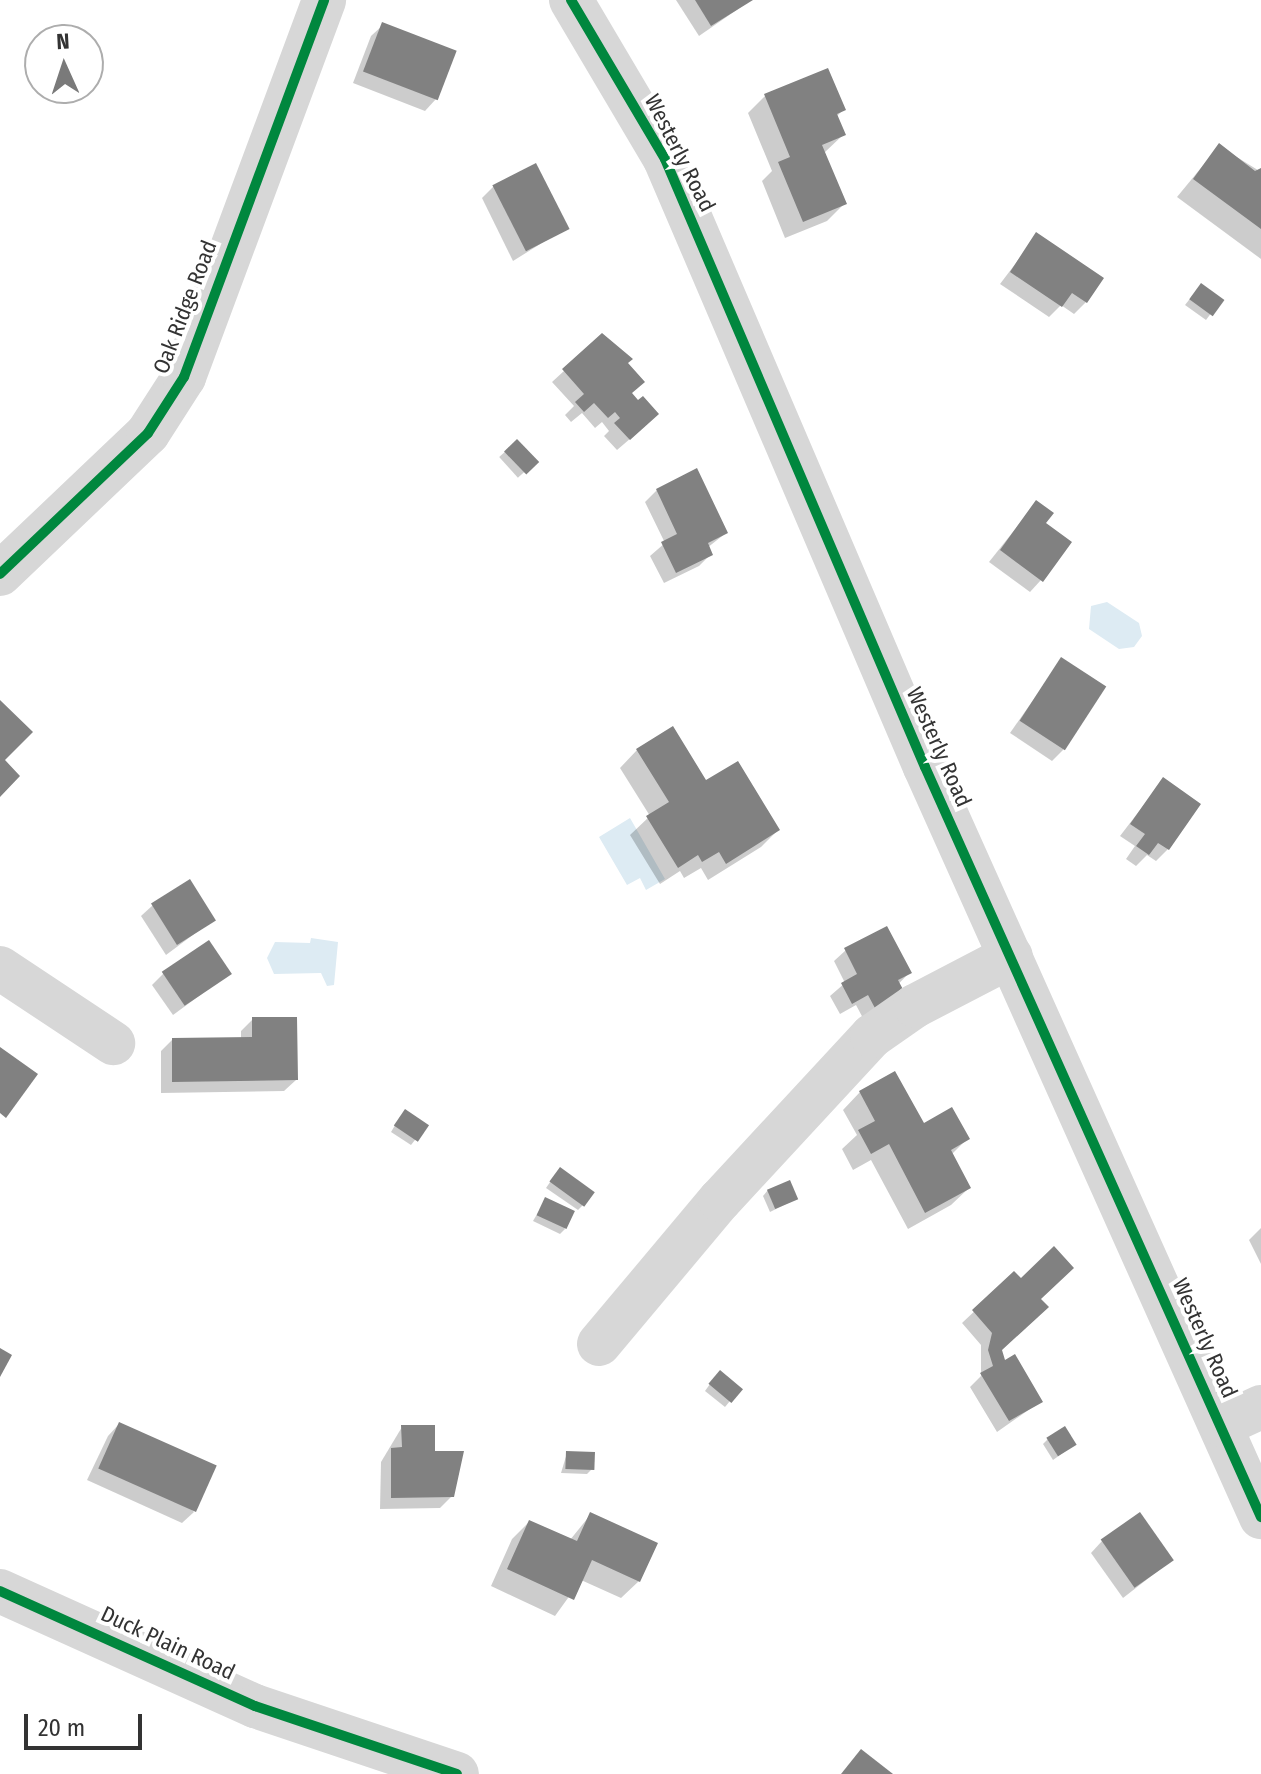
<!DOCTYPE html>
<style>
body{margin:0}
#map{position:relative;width:1261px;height:1774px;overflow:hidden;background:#fff;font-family:"Fira Sans Condensed",sans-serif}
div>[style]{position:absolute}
.water>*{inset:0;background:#ddebf3}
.shadow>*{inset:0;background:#0003;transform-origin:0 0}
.building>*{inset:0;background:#818181;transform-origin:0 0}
.minor>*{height:44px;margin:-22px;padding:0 22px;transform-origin:22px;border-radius:22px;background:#d7d7d7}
.cycleway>*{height:10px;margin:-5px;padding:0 5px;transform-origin:5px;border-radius:5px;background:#00873e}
span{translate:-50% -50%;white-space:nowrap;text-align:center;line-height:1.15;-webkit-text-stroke:8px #fff;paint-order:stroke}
.street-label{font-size:22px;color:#333}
.north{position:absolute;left:24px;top:24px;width:80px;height:80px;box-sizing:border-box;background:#fff;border:2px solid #adadad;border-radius:50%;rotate:357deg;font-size:22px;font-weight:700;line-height:32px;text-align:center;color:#333}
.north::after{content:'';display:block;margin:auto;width:28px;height:36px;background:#7a7a7a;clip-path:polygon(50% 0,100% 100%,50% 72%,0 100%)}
.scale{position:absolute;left:24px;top:1714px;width:118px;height:36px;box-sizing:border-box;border:4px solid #333;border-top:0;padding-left:10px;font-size:24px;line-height:28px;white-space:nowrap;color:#333;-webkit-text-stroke:6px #fff;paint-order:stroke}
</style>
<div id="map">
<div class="water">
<i style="clip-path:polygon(1107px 602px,1139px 623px,1142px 636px,1134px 647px,1119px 649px,1089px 629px,1091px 606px)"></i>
<i style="clip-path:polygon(630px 818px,665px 879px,646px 890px,640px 878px,627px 885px,599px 837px)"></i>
<i style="clip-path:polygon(311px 938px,338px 942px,334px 985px,327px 986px,321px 973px,274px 974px,267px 958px,275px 942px,310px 943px)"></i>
</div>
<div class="shadow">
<i style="clip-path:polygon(676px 0,751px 0,699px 36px)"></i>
<i style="clip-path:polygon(383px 25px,436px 99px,425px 111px,353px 83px,371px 36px)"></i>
<i style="clip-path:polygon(765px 96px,843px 110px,836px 117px,843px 135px,824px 153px,845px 203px,827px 221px,785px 238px,762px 181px,772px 171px,748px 113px)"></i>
<i style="clip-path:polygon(1219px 146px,1261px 172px,1261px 259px,1177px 197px)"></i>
<i style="clip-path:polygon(494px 186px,566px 228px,513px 261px,482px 198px)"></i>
<i style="clip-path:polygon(1037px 235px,1086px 302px,1074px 314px,1061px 305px,1049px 317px,1000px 284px)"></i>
<i style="clip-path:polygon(1196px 291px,1221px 300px,1206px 320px,1185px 305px)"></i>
<i style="clip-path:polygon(602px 336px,626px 364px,630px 394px,645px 426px,617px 450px,604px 436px,609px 431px,602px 422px,595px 428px,582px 413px,571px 422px,565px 415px,574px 406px,552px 382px)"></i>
<i style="left:517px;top:441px;width:28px;height:24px;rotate:48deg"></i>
<i style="clip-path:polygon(657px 490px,726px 533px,707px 548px,711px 554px,699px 566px,664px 583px,650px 556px,665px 543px,645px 502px)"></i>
<i style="clip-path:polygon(1036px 503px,1043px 523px,1041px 580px,1030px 592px,989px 562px)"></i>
<i style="clip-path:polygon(1062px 659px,1064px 749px,1052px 761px,1010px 733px)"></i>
<i style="clip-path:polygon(637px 750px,706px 783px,778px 830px,761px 847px,708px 880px,701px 868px,684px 878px,680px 871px,660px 884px,630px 835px,650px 816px,620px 768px)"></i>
<i style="clip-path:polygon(1163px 780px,1168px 849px,1156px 861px,1147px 855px,1136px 866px,1126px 859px,1135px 846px,1120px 836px)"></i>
<i style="clip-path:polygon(153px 905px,213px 920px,166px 955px,141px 916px)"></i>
<i style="clip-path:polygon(846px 950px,909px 973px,864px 1020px,856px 1005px,840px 1014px,830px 996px,845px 983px,834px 961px)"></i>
<i style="clip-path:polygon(164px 973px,229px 974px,173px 1015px,152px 985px)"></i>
<i style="clip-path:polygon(253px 1019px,296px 1080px,284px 1091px,161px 1093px,161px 1051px,172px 1040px,241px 1039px,241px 1031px)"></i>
<i style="clip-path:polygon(860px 1092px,923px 1126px,967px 1139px,951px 1155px,969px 1188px,951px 1205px,908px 1229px,871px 1160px,853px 1170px,842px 1149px,857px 1135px,843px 1110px)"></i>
<i style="clip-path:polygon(400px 1117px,426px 1126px,411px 1145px,391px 1132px)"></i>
<i style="clip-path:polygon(555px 1175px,583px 1205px,578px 1210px,546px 1188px)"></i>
<i style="clip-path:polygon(768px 1190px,796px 1199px,770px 1212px,763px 1196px)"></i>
<i style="clip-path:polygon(546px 1199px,565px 1229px,560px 1234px,533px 1221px)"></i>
<i style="clip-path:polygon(1261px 1228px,1261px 1264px,1249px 1240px)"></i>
<i style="clip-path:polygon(1014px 1274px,1039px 1299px,1000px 1350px,1003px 1363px,1040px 1402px,997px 1432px,970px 1387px,981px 1376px,981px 1345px,962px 1323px)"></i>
<i style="clip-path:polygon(715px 1377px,730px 1401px,725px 1407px,705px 1391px)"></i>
<i style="clip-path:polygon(119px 1424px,194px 1512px,182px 1523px,87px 1480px,108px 1436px)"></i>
<i style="clip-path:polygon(402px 1427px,433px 1453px,452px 1496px,440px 1508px,380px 1509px,381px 1462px)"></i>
<i style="clip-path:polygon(1048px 1439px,1074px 1445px,1053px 1460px,1043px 1444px)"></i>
<i style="clip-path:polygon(567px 1453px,592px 1469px,587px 1474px,561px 1473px)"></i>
<i style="clip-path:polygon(591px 1514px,639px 1581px,621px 1598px,581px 1580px,555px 1616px,491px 1586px,512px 1539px,529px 1522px,570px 1540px)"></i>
<i style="clip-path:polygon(1102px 1541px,1172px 1560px,1123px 1598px,1091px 1553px)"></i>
</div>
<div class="building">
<i style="clip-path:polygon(695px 0,753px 0,711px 26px)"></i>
<i style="left:382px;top:22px;width:80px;height:53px;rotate:21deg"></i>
<i style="clip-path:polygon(828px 68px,846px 110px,837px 114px,846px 135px,822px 145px,847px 204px,803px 222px,778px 162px,790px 157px,764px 94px)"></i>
<i style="clip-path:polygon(1219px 143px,1255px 171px,1261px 168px,1261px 229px,1193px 179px)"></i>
<i style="left:536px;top:163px;width:74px;height:49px;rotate:63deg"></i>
<i style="clip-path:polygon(1036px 232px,1104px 278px,1087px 303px,1072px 293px,1062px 307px,1010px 272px)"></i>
<i style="left:1201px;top:283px;width:29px;height:20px;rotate:36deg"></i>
<i style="clip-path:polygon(602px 333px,633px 359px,628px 363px,645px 382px,632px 393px,638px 400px,643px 396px,659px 414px,630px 440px,614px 423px,620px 418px,615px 412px,608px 418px,594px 403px,584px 412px,575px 402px,584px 394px,562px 369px)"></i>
<i style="left:517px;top:439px;width:32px;height:18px;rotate:46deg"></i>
<i style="clip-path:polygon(697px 468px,728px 533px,708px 543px,713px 555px,676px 573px,661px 542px,677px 534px,656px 489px)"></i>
<i style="clip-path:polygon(1036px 500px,1054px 513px,1046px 523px,1072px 542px,1043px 582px,1000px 550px)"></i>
<i style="left:1061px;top:657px;width:54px;height:76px;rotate:33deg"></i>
<i style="clip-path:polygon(0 700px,33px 732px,5px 760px,20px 776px,0 797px)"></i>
<i style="clip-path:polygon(673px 726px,706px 780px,738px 761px,780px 830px,726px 864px,719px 852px,702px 862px,698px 855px,678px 868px,646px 816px,669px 802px,636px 749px)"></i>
<i style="clip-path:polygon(1163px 777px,1201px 804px,1169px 850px,1158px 843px,1149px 855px,1136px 846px,1145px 834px,1130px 824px)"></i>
<i style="left:190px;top:879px;width:49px;height:46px;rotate:58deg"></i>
<i style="clip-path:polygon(887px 926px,912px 973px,898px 980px,906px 995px,876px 1010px,868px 995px,852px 1004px,841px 983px,857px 974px,844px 948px)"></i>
<i style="left:209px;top:940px;width:41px;height:57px;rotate:56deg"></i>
<i style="clip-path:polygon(252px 1017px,297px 1017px,298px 1080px,172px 1082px,172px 1038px,252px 1037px)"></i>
<i style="clip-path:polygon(0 1047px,38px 1074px,6px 1118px,0 1113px)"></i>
<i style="clip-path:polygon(895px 1071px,924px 1123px,952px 1107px,970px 1139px,951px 1150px,971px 1188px,925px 1213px,889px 1144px,871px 1154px,858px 1130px,875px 1121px,859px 1091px)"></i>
<i style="left:405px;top:1109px;width:29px;height:20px;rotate:34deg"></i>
<i style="left:560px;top:1167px;width:43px;height:18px;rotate:36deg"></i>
<i style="left:790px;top:1180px;width:21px;height:25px;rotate:67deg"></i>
<i style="left:545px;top:1197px;width:33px;height:20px;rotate:25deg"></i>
<i style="clip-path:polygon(1054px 1246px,1074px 1268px,1041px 1299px,1049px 1307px,1002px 1350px,1005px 1360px,1015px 1354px,1043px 1402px,1009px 1421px,980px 1373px,993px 1366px,988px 1350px,992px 1333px,972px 1310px,1014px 1271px,1021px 1278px)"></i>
<i style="clip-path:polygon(0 1348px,12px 1355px,0 1377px)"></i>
<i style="left:720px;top:1370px;width:30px;height:18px;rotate:40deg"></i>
<i style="left:119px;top:1422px;width:107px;height:51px;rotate:24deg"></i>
<i style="clip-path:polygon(401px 1425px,435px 1425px,435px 1451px,464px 1451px,454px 1497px,391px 1498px,391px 1448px,402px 1447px)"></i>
<i style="left:1065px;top:1426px;width:22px;height:22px;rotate:58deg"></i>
<i style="left:566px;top:1451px;width:29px;height:18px;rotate:2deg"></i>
<i style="clip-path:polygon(590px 1512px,658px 1543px,640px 1582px,592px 1560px,574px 1600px,507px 1569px,529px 1520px,577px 1541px)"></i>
<i style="left:1140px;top:1512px;width:59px;height:48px;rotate:55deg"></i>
<i style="clip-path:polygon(861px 1749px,893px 1774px,841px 1774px)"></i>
</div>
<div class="minor">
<i style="left:571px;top:0;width:185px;rotate:59.4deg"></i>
<i style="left:665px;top:159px;width:661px;rotate:66.85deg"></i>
<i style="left:925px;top:767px;width:822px;rotate:65.87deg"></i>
<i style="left:0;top:574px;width:204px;rotate:-43.6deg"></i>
<i style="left:148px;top:433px;width:67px;rotate:-57.3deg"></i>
<i style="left:184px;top:377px;width:402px;rotate:-69.6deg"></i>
<i style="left:0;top:968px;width:136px;rotate:33.6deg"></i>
<i style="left:599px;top:1344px;width:188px;rotate:-50deg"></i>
<i style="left:720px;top:1200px;width:224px;rotate:-47.2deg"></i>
<i style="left:872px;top:1036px;width:52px;rotate:-34.9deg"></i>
<i style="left:915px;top:1006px;width:108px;rotate:-27.5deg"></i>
<i style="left:1222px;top:1425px;width:43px;rotate:-24.8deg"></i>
<i style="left:0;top:1591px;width:280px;rotate:24.3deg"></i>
<i style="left:255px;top:1706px;width:213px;rotate:18.6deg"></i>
</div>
<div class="cycleway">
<i style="left:571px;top:0;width:185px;rotate:59.4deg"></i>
<i style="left:665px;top:159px;width:661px;rotate:66.85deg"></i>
<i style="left:925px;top:767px;width:822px;rotate:65.87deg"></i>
<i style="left:0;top:574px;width:204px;rotate:-43.6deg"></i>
<i style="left:148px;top:433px;width:67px;rotate:-57.3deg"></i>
<i style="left:184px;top:377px;width:402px;rotate:-69.6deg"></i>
<i style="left:0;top:1591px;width:280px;rotate:24.3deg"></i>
<i style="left:255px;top:1706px;width:213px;rotate:18.6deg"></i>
</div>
<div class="street-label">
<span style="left:680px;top:153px;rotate:63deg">Westerly Road</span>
<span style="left:185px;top:307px;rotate:-69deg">Oak Ridge Road</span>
<span style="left:939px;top:747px;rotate:66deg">Westerly Road</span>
<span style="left:1205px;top:1338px;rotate:66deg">Westerly Road</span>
<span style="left:168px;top:1643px;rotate:25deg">Duck Plain Road</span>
</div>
<div class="north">N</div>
<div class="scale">20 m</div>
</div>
